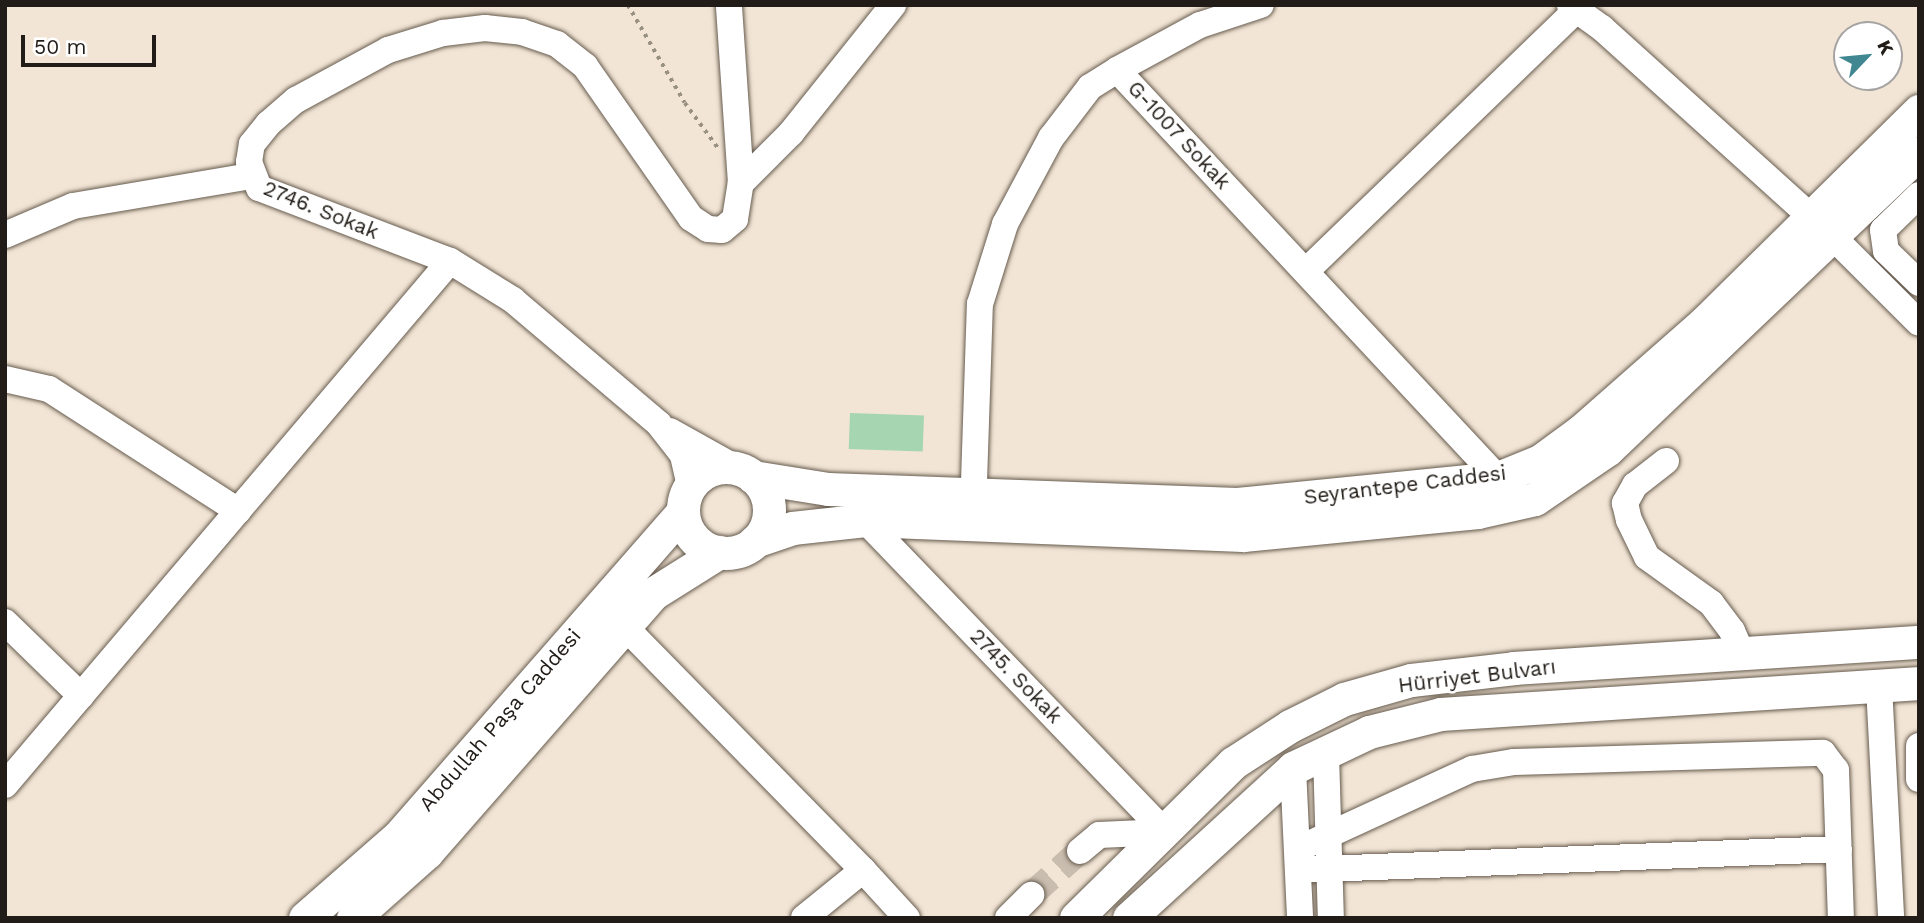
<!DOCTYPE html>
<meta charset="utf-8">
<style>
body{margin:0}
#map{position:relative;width:1924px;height:923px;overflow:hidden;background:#f2e5d5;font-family:"Work Sans",sans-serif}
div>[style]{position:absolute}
.green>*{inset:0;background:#a5d5b1;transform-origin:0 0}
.minor-tunnel>*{height:26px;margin-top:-13px;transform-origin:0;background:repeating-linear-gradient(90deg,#c8bdaf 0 26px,transparent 0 39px)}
.path>*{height:3.5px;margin-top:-1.75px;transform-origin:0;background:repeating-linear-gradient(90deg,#999084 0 3.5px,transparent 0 8.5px)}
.roads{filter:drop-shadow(0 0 2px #665b4e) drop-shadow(0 0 2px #665b4e)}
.minor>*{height:26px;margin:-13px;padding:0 13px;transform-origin:13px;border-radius:13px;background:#fff}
.major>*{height:33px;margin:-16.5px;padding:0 16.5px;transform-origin:16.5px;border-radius:16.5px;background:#fff}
.major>.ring{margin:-16.5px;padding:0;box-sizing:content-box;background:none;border:33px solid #fff;border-radius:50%}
span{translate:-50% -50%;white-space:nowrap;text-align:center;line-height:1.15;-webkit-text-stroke:5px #fff;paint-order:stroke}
.street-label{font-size:21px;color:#211c17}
.frame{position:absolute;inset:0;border:7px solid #211c17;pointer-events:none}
.north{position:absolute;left:1833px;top:21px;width:70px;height:70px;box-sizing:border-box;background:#fff;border:2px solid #a6a4a2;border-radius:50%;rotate:64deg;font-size:19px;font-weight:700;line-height:28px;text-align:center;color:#211c17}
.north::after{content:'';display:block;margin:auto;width:24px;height:32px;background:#418791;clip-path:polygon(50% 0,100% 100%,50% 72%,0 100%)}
.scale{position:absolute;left:21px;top:35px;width:135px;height:32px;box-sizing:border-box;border:4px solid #211c17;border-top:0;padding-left:9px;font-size:21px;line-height:24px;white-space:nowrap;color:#211c17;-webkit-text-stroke:5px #fff;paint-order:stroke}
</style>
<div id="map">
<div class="green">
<i style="left:850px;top:413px;width:74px;height:36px;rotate:2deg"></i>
</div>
<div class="minor-tunnel">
<i style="left:1031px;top:895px;width:66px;rotate:-41.9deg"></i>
</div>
<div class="path">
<i style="left:628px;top:5px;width:113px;rotate:59.8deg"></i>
<i style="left:685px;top:103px;width:56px;rotate:53.7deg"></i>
</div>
<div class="roads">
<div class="minor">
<i style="left:1570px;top:5px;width:39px;rotate:36deg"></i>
<i style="left:1602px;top:28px;width:309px;rotate:42.1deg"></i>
<i style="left:1831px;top:235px;width:124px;rotate:45deg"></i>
<i style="left:1117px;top:70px;width:94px;rotate:-28.5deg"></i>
<i style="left:1200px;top:25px;width:64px;rotate:-18.2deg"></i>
<i style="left:741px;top:183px;width:71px;rotate:-45deg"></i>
<i style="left:791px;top:133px;width:164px;rotate:-51.4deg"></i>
<i style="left:1919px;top:195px;width:50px;rotate:135.8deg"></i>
<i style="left:1883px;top:230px;width:21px;rotate:82deg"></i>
<i style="left:1886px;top:251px;width:46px;rotate:44.1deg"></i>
<i style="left:5px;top:235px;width:74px;rotate:-23.1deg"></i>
<i style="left:73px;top:206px;width:181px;rotate:-9.6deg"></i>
<i style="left:1306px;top:271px;width:377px;rotate:-44deg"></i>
<i style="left:5px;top:379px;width:45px;rotate:12.8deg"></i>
<i style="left:49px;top:389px;width:225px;rotate:32.8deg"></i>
<i style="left:670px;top:431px;width:76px;rotate:29.3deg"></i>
<i style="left:1666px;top:461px;width:39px;rotate:142deg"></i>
<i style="left:1635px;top:485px;width:21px;rotate:119deg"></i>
<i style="left:1625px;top:503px;width:17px;rotate:77deg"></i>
<i style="left:1629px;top:520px;width:41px;rotate:64.1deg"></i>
<i style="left:1647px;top:557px;width:79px;rotate:35.7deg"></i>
<i style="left:1711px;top:603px;width:35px;rotate:53deg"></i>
<i style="left:1732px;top:631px;width:24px;rotate:66deg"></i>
<i style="left:690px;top:486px;width:32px;rotate:-103deg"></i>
<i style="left:683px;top:455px;width:39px;rotate:-128deg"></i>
<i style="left:659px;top:424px;width:192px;rotate:-139.7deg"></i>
<i style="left:513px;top:300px;width:74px;rotate:-148.2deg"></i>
<i style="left:450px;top:261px;width:204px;rotate:-159.1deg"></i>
<i style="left:259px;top:188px;width:28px;rotate:-111deg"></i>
<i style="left:249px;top:162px;width:18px;rotate:-81deg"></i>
<i style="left:252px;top:144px;width:26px;rotate:-51deg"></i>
<i style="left:268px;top:124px;width:37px;rotate:-41deg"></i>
<i style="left:296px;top:100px;width:105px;rotate:-28.5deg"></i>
<i style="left:388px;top:50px;width:58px;rotate:-17.2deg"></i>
<i style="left:443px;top:33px;width:42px;rotate:-6.8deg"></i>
<i style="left:485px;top:28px;width:37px;rotate:6deg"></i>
<i style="left:522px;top:32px;width:37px;rotate:19deg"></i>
<i style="left:557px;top:44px;width:36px;rotate:38deg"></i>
<i style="left:585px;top:66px;width:185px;rotate:55.1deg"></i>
<i style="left:691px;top:218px;width:20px;rotate:33deg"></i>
<i style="left:708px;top:229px;width:14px;rotate:4deg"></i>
<i style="left:722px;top:230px;width:17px;rotate:-40deg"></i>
<i style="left:735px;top:219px;width:36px;rotate:-81deg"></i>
<i style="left:741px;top:183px;width:178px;rotate:-93.9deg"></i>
<i style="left:973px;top:512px;width:208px;rotate:-88.1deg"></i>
<i style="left:980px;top:304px;width:84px;rotate:-72.6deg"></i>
<i style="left:1005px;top:224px;width:98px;rotate:-61.9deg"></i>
<i style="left:1051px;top:138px;width:64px;rotate:-52.6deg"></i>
<i style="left:1090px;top:87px;width:32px;rotate:-32deg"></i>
<i style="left:1117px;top:70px;width:558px;rotate:46.96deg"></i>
<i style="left:1498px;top:478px;width:14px;rotate:73deg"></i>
<i style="left:858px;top:513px;width:443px;rotate:46.1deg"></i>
<i style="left:5px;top:622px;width:106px;rotate:44.2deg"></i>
<i style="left:624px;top:626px;width:342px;rotate:45.6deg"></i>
<i style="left:863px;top:870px;width:76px;rotate:140.9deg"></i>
<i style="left:1879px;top:686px;width:232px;rotate:87deg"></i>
<i style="left:1919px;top:746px;width:33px;rotate:90deg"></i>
<i style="left:1326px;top:754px;width:164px;rotate:88.3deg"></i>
<i style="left:1293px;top:768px;width:150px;rotate:87.3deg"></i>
<i style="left:5px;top:785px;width:687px;rotate:-49.66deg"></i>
<i style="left:1298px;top:849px;width:192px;rotate:-24.7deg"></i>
<i style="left:1472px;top:769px;width:43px;rotate:-9.5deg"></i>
<i style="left:1514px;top:762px;width:309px;rotate:-1.7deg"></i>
<i style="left:1823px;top:753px;width:21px;rotate:53deg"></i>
<i style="left:1836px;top:770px;width:148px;rotate:88.1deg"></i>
<i style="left:1080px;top:851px;width:25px;rotate:-40deg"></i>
<i style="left:1099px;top:835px;width:66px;rotate:-2.6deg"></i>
<i style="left:863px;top:870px;width:65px;rotate:47.5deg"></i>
<i style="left:1298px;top:870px;width:541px;rotate:-2.22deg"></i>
<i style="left:1008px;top:918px;width:33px;rotate:-45deg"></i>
</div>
<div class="major">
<i class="ring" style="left:683px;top:467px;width:53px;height:53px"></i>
<i style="left:753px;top:477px;width:76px;rotate:9.1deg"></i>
<i style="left:828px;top:489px;width:409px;rotate:2.1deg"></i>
<i style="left:1237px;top:504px;width:262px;rotate:-5.7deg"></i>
<i style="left:1498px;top:478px;width:45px;rotate:-22deg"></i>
<i style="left:1540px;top:461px;width:51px;rotate:-36.2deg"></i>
<i style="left:1581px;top:431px;width:165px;rotate:-41.3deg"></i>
<i style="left:1705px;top:322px;width:301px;rotate:-44.6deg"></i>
<i style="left:755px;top:541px;width:39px;rotate:-19deg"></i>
<i style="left:792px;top:528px;width:74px;rotate:-6.2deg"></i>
<i style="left:866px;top:520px;width:377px;rotate:2.3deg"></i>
<i style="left:1243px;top:535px;width:236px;rotate:-5.6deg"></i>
<i style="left:1478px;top:512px;width:58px;rotate:-12.8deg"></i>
<i style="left:1535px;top:499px;width:88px;rotate:-34.4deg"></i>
<i style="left:1608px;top:449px;width:429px;rotate:-43.6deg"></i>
<i style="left:305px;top:918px;width:123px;rotate:-41.1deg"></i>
<i style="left:398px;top:837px;width:432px;rotate:-48.8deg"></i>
<i style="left:353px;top:918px;width:99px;rotate:-41.7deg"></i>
<i style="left:427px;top:852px;width:344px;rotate:-48.8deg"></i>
<i style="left:654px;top:593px;width:77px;rotate:-32.2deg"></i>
<i style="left:1076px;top:918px;width:221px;rotate:-44.6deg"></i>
<i style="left:1233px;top:763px;width:68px;rotate:-33deg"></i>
<i style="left:1290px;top:726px;width:60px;rotate:-26.6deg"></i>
<i style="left:1344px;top:699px;width:70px;rotate:-15.8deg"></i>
<i style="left:1411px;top:680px;width:104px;rotate:-6.6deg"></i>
<i style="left:1514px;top:668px;width:406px;rotate:-3.7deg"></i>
<i style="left:1129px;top:918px;width:222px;rotate:-42.4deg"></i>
<i style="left:1293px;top:768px;width:84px;rotate:-25.3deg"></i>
<i style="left:1369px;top:732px;width:74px;rotate:-14deg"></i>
<i style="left:1441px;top:714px;width:479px;rotate:-3.7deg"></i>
</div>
</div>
<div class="street-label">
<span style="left:1179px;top:135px;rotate:47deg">G-1007 Sokak</span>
<span style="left:321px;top:210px;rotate:22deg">2746. Sokak</span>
<span style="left:1405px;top:485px;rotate:-7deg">Seyrantepe Caddesi</span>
<span style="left:1016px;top:676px;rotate:46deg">2745. Sokak</span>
<span style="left:1477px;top:676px;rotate:-7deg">Hürriyet Bulvarı</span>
<span style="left:500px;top:720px;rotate:-49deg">Abdullah Paşa Caddesi</span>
</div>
<div class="frame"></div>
<div class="north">K</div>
<div class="scale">50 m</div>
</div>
